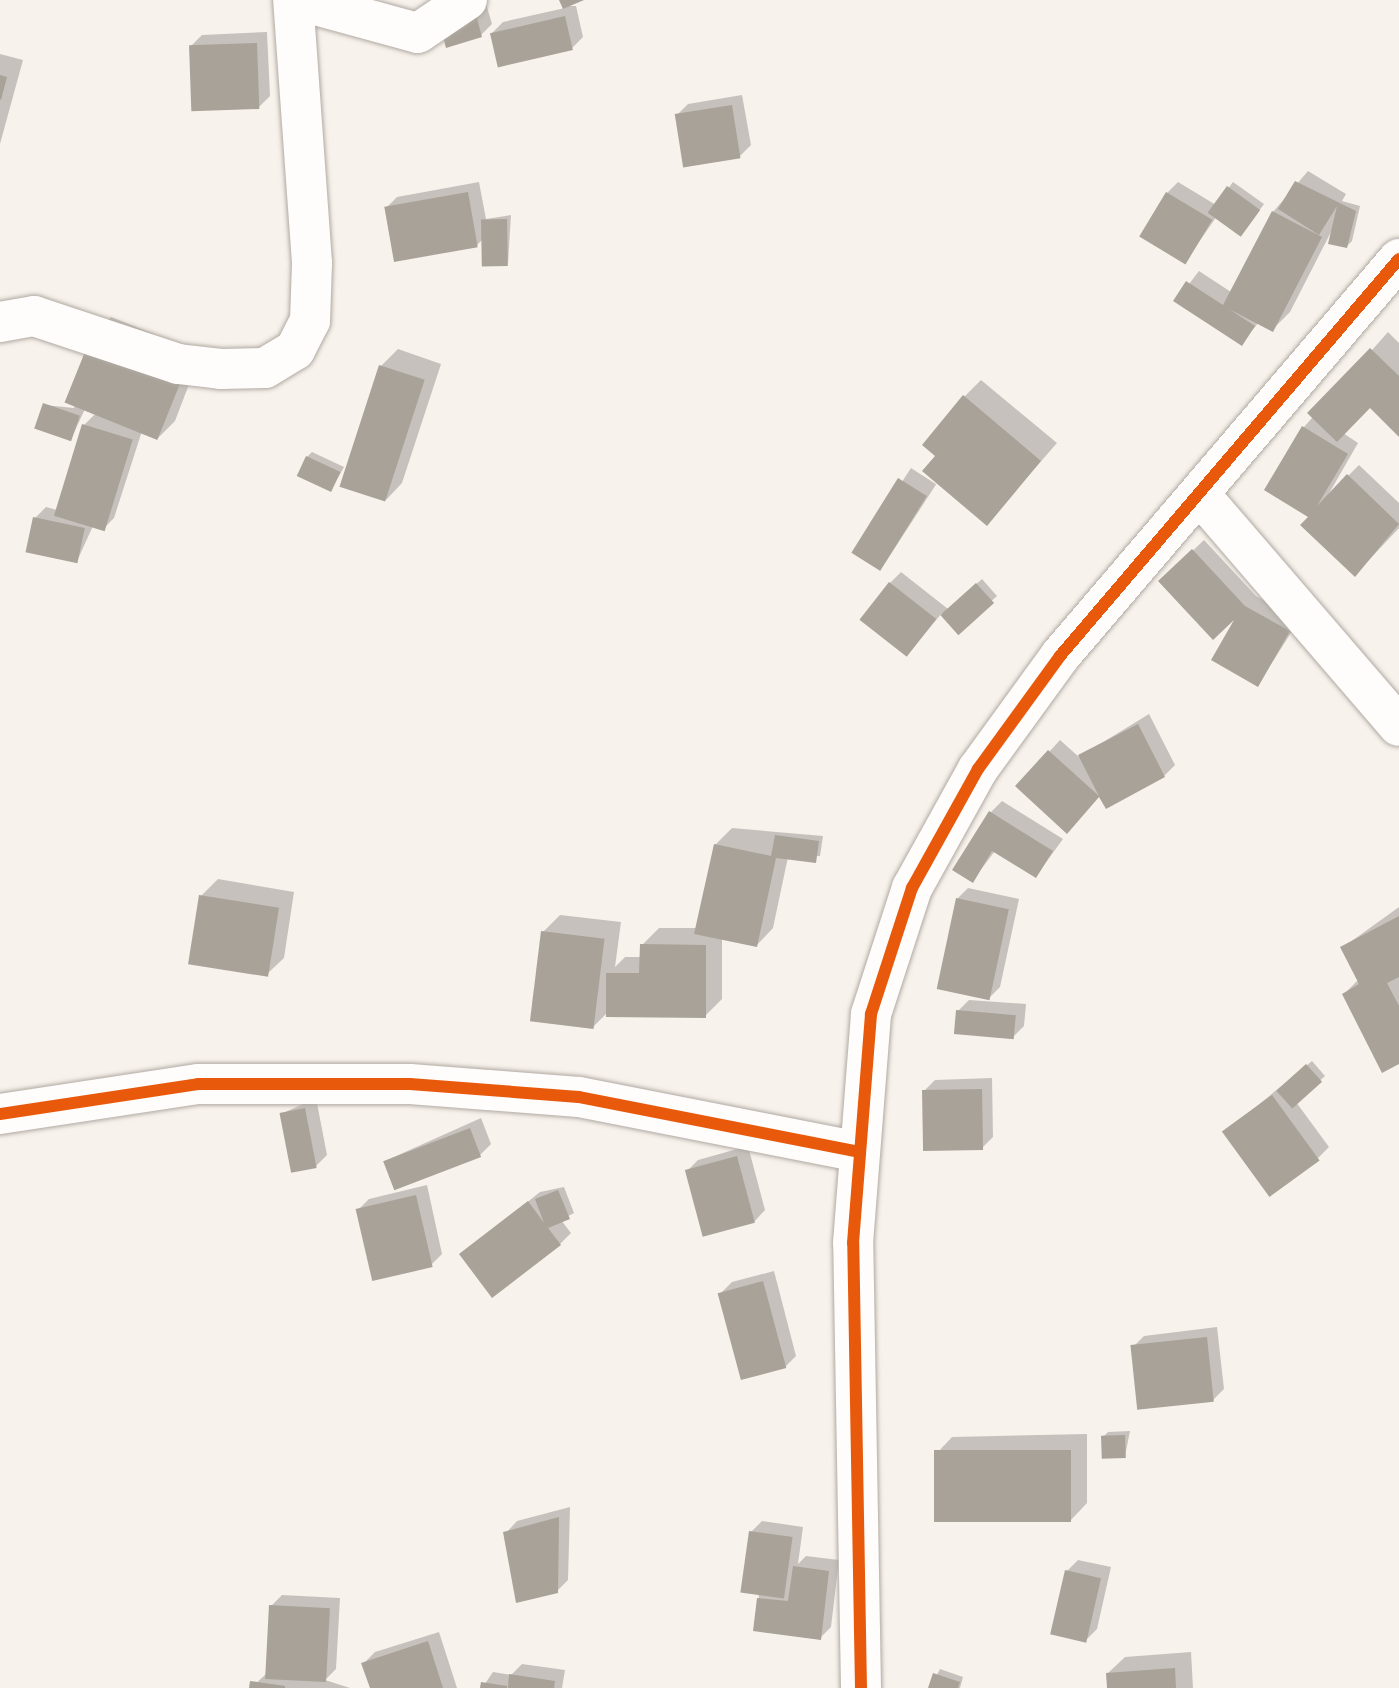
<!DOCTYPE html>
<style>
body{margin:0}
#map{position:relative;width:1399px;height:1688px;overflow:hidden;background:#f8f2ec;font-family:"Open Sans",sans-serif}
div>[style]{position:absolute}
.shadow>*{inset:0;background:#0003;transform-origin:0 0}
.building>*{inset:0;background:#a8a298;transform-origin:0 0}
.roads{filter:drop-shadow(0 0 2px #b0a9a2) drop-shadow(0 0 2px #b0a9a2)}
.street>*{height:40px;margin:-20px;padding:0 20px;transform-origin:20px;border-radius:20px;background:#fefdfc}
.cycleway>*{height:12px;margin:-6px;padding:0 6px;transform-origin:6px;border-radius:6px;background:#e8590c}
span{translate:-50% -50%;white-space:nowrap;text-align:center;line-height:1.15;-webkit-text-stroke:8px #fff;paint-order:stroke}
</style>
<div id="map">
<div class="shadow">
<i style="clip-path:polygon(435px 0,485px 0,492px 24px,481px 35px)"></i>
<i style="clip-path:polygon(562px 0,579px 0,565px 6px,576px 6px,583px 37px,572px 48px,492px 33px,503px 22px,565px 8px)"></i>
<i style="clip-path:polygon(267px 32px,270px 96px,259px 107px,191px 46px,202px 35px)"></i>
<i style="clip-path:polygon(0 54px,23px 60px,0 144px)"></i>
<i style="clip-path:polygon(742px 95px,751px 145px,740px 156px,677px 115px,688px 104px)"></i>
<i style="clip-path:polygon(1308px 171px,1346px 194px,1342px 201px,1360px 206px,1352px 241px,1347px 246px,1331px 232px,1290px 312px,1273px 329px,1259px 322px,1242px 343px,1176px 301px,1199px 271px,1231px 292px,1273px 212px)"></i>
<i style="clip-path:polygon(479px 182px,486px 219px,511px 215px,508px 264px,484px 238px,477px 245px,386px 208px,397px 197px)"></i>
<i style="clip-path:polygon(1178px 182px,1216px 205px,1233px 182px,1264px 204px,1246px 229px,1217px 216px,1185px 262px,1167px 193px)"></i>
<i style="clip-path:polygon(111px 317px,201px 353px,175px 421px,158px 438px,142px 431px,114px 518px,103px 529px,93px 526px,77px 561px,35px 518px,46px 507px,57px 510px,84px 425px,96px 413px,85px 409px,71px 439px,45px 405px,74px 408px,95px 333px)"></i>
<i style="clip-path:polygon(1388px 332px,1399px 343px,1399px 434px,1370px 405px,1343px 433px,1358px 443px,1327px 497px,1359px 465px,1399px 503px,1399px 528px,1355px 575px,1311px 516px,1304px 427px)"></i>
<i style="clip-path:polygon(398px 349px,441px 364px,402px 483px,386px 500px,381px 366px)"></i>
<i style="clip-path:polygon(981px 380px,1057px 443px,987px 523px,938px 456px,965px 396px)"></i>
<i style="clip-path:polygon(312px 452px,344px 467px,331px 490px,307px 457px)"></i>
<i style="left:911px;top:468px;width:30px;height:103px;rotate:33deg"></i>
<i style="clip-path:polygon(1204px 540px,1256px 596px,1299px 620px,1258px 685px,1239px 613px,1161px 581px)"></i>
<i style="clip-path:polygon(901px 572px,948px 609px,982px 579px,997px 596px,958px 631px,942px 613px,907px 655px,890px 583px)"></i>
<i style="clip-path:polygon(1149px 714px,1175px 765px,1164px 776px,1100px 794px,1078px 820px,1018px 786px,1060px 740px,1079px 757px)"></i>
<i style="clip-path:polygon(1002px 801px,1063px 839px,1036px 876px,995px 851px,973px 880px,991px 812px)"></i>
<i style="clip-path:polygon(732px 828px,823px 836px,820px 856px,788px 857px,773px 928px,757px 945px,722px 938px,722px 999px,705px 1016px,608px 1012px,593px 1027px,543px 932px,560px 915px,621px 922px,615px 967px,625px 957px,642px 957px,642px 945px,659px 928px,697px 928px,715px 845px)"></i>
<i style="clip-path:polygon(218px 879px,294px 892px,284px 958px,267px 974px,201px 896px)"></i>
<i style="clip-path:polygon(968px 888px,1019px 899px,1000px 987px,989px 998px,957px 899px)"></i>
<i style="clip-path:polygon(1399px 907px,1399px 1062px,1344px 994px,1359px 979px,1342px 948px)"></i>
<i style="clip-path:polygon(969px 1000px,1026px 1004px,1024px 1026px,1013px 1037px,958px 1011px)"></i>
<i style="clip-path:polygon(1312px 1061px,1325px 1076px,1296px 1102px,1329px 1147px,1318px 1158px,1225px 1132px)"></i>
<i style="clip-path:polygon(992px 1078px,993px 1137px,982px 1148px,924px 1091px,935px 1080px)"></i>
<i style="clip-path:polygon(316px 1098px,327px 1155px,316px 1166px,281px 1114px)"></i>
<i style="clip-path:polygon(481px 1118px,491px 1144px,480px 1155px,385px 1161px)"></i>
<i style="clip-path:polygon(748px 1146px,765px 1210px,754px 1222px,687px 1171px,698px 1160px)"></i>
<i style="clip-path:polygon(427px 1185px,442px 1254px,431px 1265px,358px 1210px,369px 1199px)"></i>
<i style="clip-path:polygon(564px 1187px,574px 1213px,561px 1220px,571px 1233px,560px 1244px,462px 1254px,540px 1192px)"></i>
<i style="clip-path:polygon(774px 1271px,796px 1356px,785px 1367px,721px 1293px,732px 1282px)"></i>
<i style="clip-path:polygon(1217px 1327px,1224px 1389px,1213px 1400px,1133px 1347px,1144px 1336px)"></i>
<i style="clip-path:polygon(1130px 1431px,1125px 1456px,1103px 1437px,1108px 1432px)"></i>
<i style="clip-path:polygon(1087px 1434px,1087px 1503px,1071px 1520px,936px 1454px,952px 1437px)"></i>
<i style="clip-path:polygon(570px 1507px,568px 1580px,557px 1591px,506px 1533px,517px 1521px)"></i>
<i style="clip-path:polygon(762px 1521px,803px 1527px,798px 1564px,806px 1556px,839px 1560px,831px 1627px,820px 1638px,759px 1599px,751px 1532px)"></i>
<i style="clip-path:polygon(1078px 1560px,1111px 1567px,1097px 1629px,1086px 1640px,1067px 1571px)"></i>
<i style="clip-path:polygon(282px 1595px,340px 1598px,336px 1669px,325px 1680px,350px 1688px,251px 1688px,268px 1672px,271px 1606px)"></i>
<i style="clip-path:polygon(439px 1632px,457px 1688px,372px 1688px,364px 1663px,375px 1652px)"></i>
<i style="clip-path:polygon(1191px 1652px,1193px 1688px,1109px 1688px,1108px 1673px,1125px 1657px)"></i>
<i style="clip-path:polygon(522px 1664px,565px 1670px,562px 1688px,482px 1688px,493px 1672px,511px 1675px)"></i>
<i style="clip-path:polygon(940px 1669px,963px 1677px,960px 1688px,930px 1688px)"></i>
</div>
<div class="building">
<i style="clip-path:polygon(433px 0,472px 0,482px 37px,446px 48px)"></i>
<i style="clip-path:polygon(559px 0,584px 0,563px 9px)"></i>
<i style="left:565px;top:16px;width:35px;height:77px;rotate:77deg"></i>
<i style="left:257px;top:43px;width:66px;height:68px;rotate:88deg"></i>
<i style="clip-path:polygon(0 75px,7px 77px,1px 100px,0 99px)"></i>
<i style="left:732px;top:105px;width:54px;height:58px;rotate:81deg"></i>
<i style="clip-path:polygon(1295px 181px,1356px 211px,1347px 248px,1328px 244px,1337px 206px,1319px 235px,1278px 209px)"></i>
<i style="left:1227px;top:186px;width:41px;height:33px;rotate:36deg"></i>
<i style="left:468px;top:192px;width:56px;height:85px;rotate:80deg"></i>
<i style="left:1166px;top:192px;width:54px;height:52px;rotate:31deg"></i>
<i style="clip-path:polygon(1272px 211px,1322px 237px,1273px 332px,1229px 309px,1255px 326px,1242px 346px,1173px 301px,1186px 281px,1223px 305px)"></i>
<i style="left:507px;top:219px;width:47px;height:26px;rotate:89deg"></i>
<i style="left:93px;top:332px;width:100px;height:76px;rotate:22deg"></i>
<i style="clip-path:polygon(1370px 348px,1399px 376px,1399px 437px,1370px 408px,1337px 442px,1307px 413px)"></i>
<i style="left:379px;top:365px;width:48px;height:128px;rotate:18deg"></i>
<i style="clip-path:polygon(963px 395px,1041px 461px,987px 526px,922px 471px,935px 456px,922px 445px)"></i>
<i style="left:43px;top:403px;width:39px;height:27px;rotate:19deg"></i>
<i style="left:82px;top:424px;width:53px;height:96px;rotate:17deg"></i>
<i style="clip-path:polygon(1302px 426px,1348px 454px,1317px 506px,1347px 474px,1399px 524px,1355px 577px,1300px 525px,1308px 517px,1264px 490px)"></i>
<i style="left:306px;top:456px;width:38px;height:22px;rotate:25deg"></i>
<i style="left:898px;top:478px;width:34px;height:88px;rotate:32deg"></i>
<i style="left:33px;top:517px;width:53px;height:36px;rotate:12deg"></i>
<i style="clip-path:polygon(1192px 549px,1245px 606px,1290px 631px,1258px 687px,1211px 660px,1234px 620px,1213px 640px,1158px 581px)"></i>
<i style="left:889px;top:582px;width:60px;height:48px;rotate:38deg"></i>
<i style="left:976px;top:583px;width:27px;height:48px;rotate:48deg"></i>
<i style="clip-path:polygon(1138px 724px,1165px 777px,1106px 809px,1099px 797px,1067px 834px,1015px 786px,1048px 750px,1099px 796px,1078px 755px)"></i>
<i style="clip-path:polygon(989px 811px,1053px 851px,1036px 878px,992px 851px,973px 883px,952px 870px)"></i>
<i style="clip-path:polygon(775px 835px,819px 841px,816px 863px,776px 858px,757px 947px,694px 934px,714px 844px,771px 856px)"></i>
<i style="left:199px;top:895px;width:81px;height:70px;rotate:9deg"></i>
<i style="left:956px;top:898px;width:54px;height:93px;rotate:12deg"></i>
<i style="clip-path:polygon(1399px 916px,1399px 977px,1387px 983px,1399px 1006px,1399px 1064px,1382px 1073px,1342px 994px,1359px 984px,1340px 947px)"></i>
<i style="left:541px;top:931px;width:64px;height:91px;rotate:7deg"></i>
<i style="clip-path:polygon(640px 944px,706px 945px,706px 1018px,606px 1017px,606px 973px,639px 973px)"></i>
<i style="left:956px;top:1010px;width:60px;height:24px;rotate:5deg"></i>
<i style="left:1306px;top:1064px;width:24px;height:40px;rotate:48deg"></i>
<i style="left:982px;top:1089px;width:61px;height:60px;rotate:89deg"></i>
<i style="left:1272px;top:1095px;width:81px;height:62px;rotate:54deg"></i>
<i style="left:305px;top:1108px;width:61px;height:26px;rotate:79deg"></i>
<i style="left:470px;top:1128px;width:31px;height:93px;rotate:69deg"></i>
<i style="left:737px;top:1156px;width:69px;height:54px;rotate:75deg"></i>
<i style="clip-path:polygon(558px 1190px,570px 1219px,548px 1228px,561px 1245px,492px 1298px,459px 1254px,528px 1201px,544px 1223px,535px 1199px)"></i>
<i style="left:416px;top:1195px;width:74px;height:62px;rotate:77deg"></i>
<i style="left:763px;top:1281px;width:90px;height:47px;rotate:75deg"></i>
<i style="left:1207px;top:1337px;width:65px;height:77px;rotate:84deg"></i>
<i style="left:1125px;top:1435px;width:23px;height:24px;rotate:88deg"></i>
<i style="left:1071px;top:1450px;width:72px;height:137px;rotate:90deg"></i>
<i style="clip-path:polygon(559px 1517px,558px 1593px,516px 1603px,503px 1532px)"></i>
<i style="left:749px;top:1531px;width:44px;height:62px;rotate:8deg"></i>
<i style="clip-path:polygon(793px 1566px,829px 1571px,821px 1640px,753px 1631px,757px 1598px,788px 1601px)"></i>
<i style="left:1065px;top:1570px;width:37px;height:66px;rotate:13deg"></i>
<i style="left:269px;top:1605px;width:61px;height:74px;rotate:3deg"></i>
<i style="clip-path:polygon(428px 1641px,443px 1688px,370px 1688px,361px 1663px)"></i>
<i style="clip-path:polygon(1175px 1668px,1176px 1688px,1107px 1688px,1106px 1673px)"></i>
<i style="clip-path:polygon(933px 1673px,960px 1682px,958px 1688px,928px 1688px)"></i>
<i style="clip-path:polygon(509px 1674px,555px 1681px,554px 1688px,508px 1688px)"></i>
<i style="clip-path:polygon(250px 1681px,285px 1686px,285px 1688px,249px 1688px)"></i>
<i style="clip-path:polygon(481px 1682px,507px 1686px,507px 1688px,480px 1688px)"></i>
</div>
<div class="roads">
<div class="street">
<i style="left:297px;top:0;width:125px;rotate:15.3deg"></i>
<i style="left:418px;top:33px;width:59px;rotate:-34deg"></i>
<i style="left:0;top:322px;width:35px;rotate:-10deg"></i>
<i style="left:34px;top:316px;width:152px;rotate:18.4deg"></i>
<i style="left:178px;top:364px;width:43px;rotate:6.6deg"></i>
<i style="left:221px;top:369px;width:44px;rotate:-1.3deg"></i>
<i style="left:265px;top:368px;width:35px;rotate:-31deg"></i>
<i style="left:295px;top:350px;width:33px;rotate:-63deg"></i>
<i style="left:310px;top:321px;width:58px;rotate:-88deg"></i>
<i style="left:312px;top:263px;width:264px;rotate:-94.1deg"></i>
<i style="left:1201px;top:496px;width:303px;rotate:49.3deg"></i>
<i style="left:0;top:1114px;width:200px;rotate:-8.6deg"></i>
<i style="left:198px;top:1084px;width:212px"></i>
<i style="left:410px;top:1084px;width:169px;rotate:4.4deg"></i>
<i style="left:579px;top:1097px;width:286px;rotate:11.1deg"></i>
<i style="left:861px;top:1688px;width:445px;rotate:-91deg"></i>
<i style="left:853px;top:1243px;width:230px;rotate:-85.5deg"></i>
<i style="left:871px;top:1014px;width:133px;rotate:-72deg"></i>
<i style="left:912px;top:888px;width:136px;rotate:-61deg"></i>
<i style="left:978px;top:769px;width:140px;rotate:-54deg"></i>
<i style="left:1060px;top:656px;width:522px;rotate:-49.51deg"></i>
</div>
</div>
<div class="cycleway">
<i style="left:0;top:1114px;width:200px;rotate:-8.6deg"></i>
<i style="left:198px;top:1084px;width:212px"></i>
<i style="left:410px;top:1084px;width:169px;rotate:4.4deg"></i>
<i style="left:579px;top:1097px;width:286px;rotate:11.1deg"></i>
<i style="left:861px;top:1688px;width:445px;rotate:-91deg"></i>
<i style="left:853px;top:1243px;width:230px;rotate:-85.5deg"></i>
<i style="left:871px;top:1014px;width:133px;rotate:-72deg"></i>
<i style="left:912px;top:888px;width:136px;rotate:-61deg"></i>
<i style="left:978px;top:769px;width:140px;rotate:-54deg"></i>
<i style="left:1060px;top:656px;width:522px;rotate:-49.51deg"></i>
</div>
</div>
